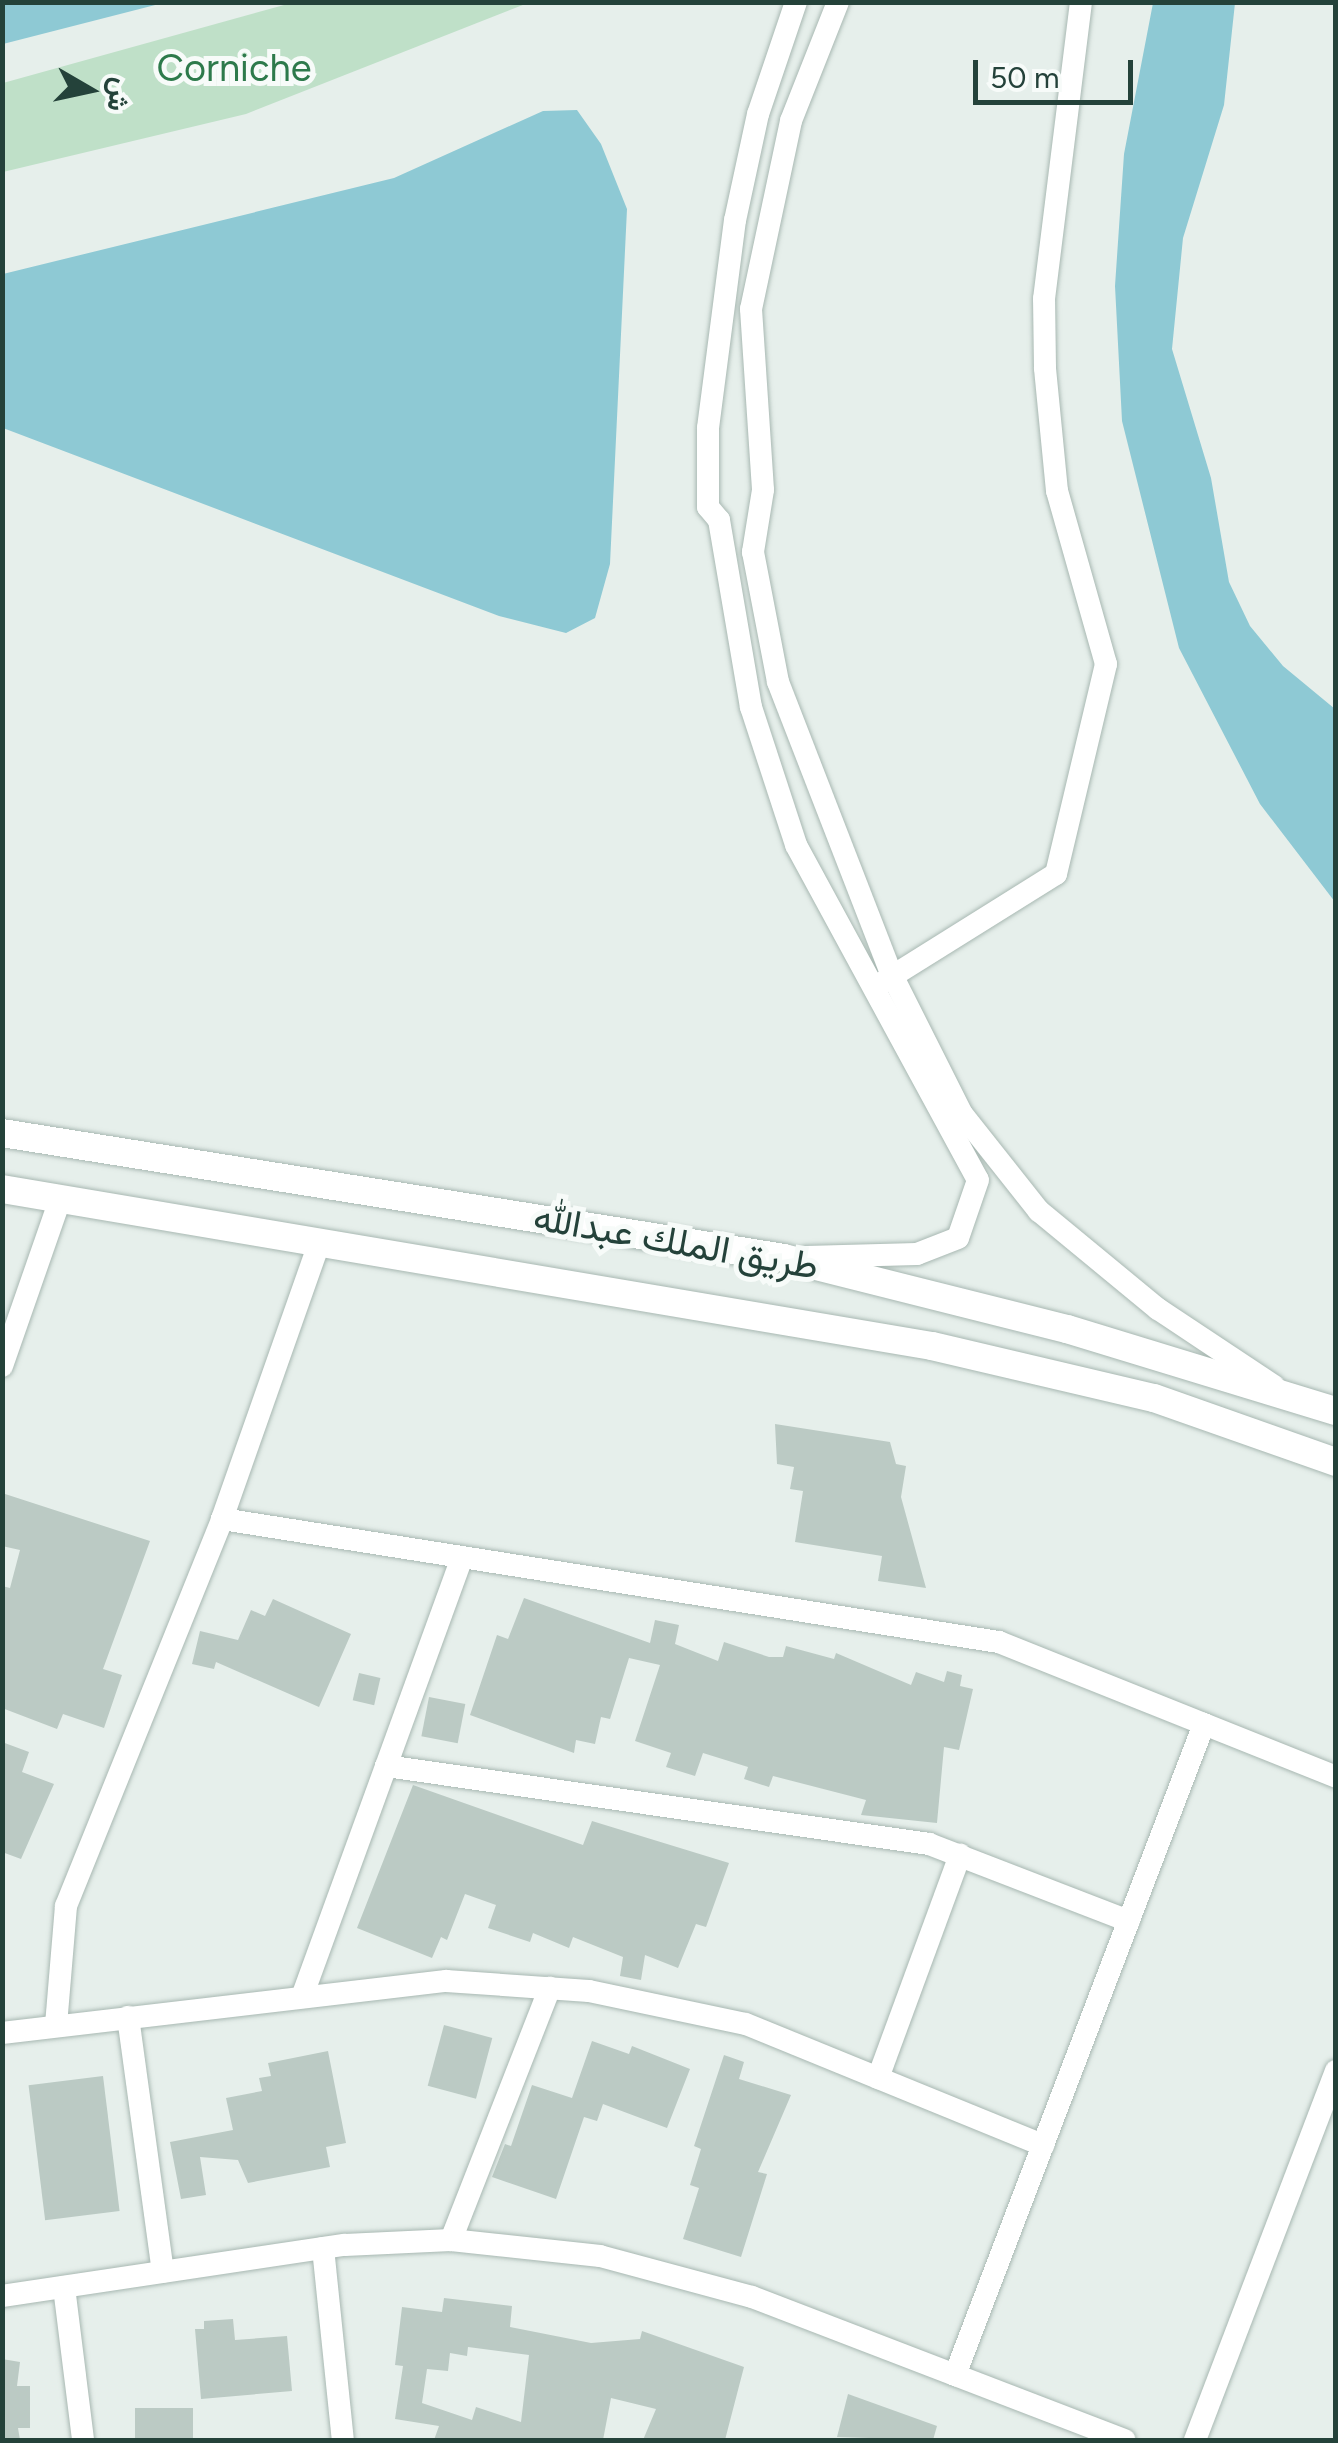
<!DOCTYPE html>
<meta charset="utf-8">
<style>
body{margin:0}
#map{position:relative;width:1338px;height:2443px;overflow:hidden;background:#e6efeb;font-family:Figtree,Vazirmatn,sans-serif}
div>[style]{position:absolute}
.green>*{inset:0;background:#bfe0c8}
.water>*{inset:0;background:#8ec9d4}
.building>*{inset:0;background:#bbcac4;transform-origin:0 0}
.roads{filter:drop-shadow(0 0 2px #a8b8b2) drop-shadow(0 0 2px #a8b8b2)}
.minor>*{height:22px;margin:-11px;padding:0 11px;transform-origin:11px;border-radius:11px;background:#fff}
.tertiary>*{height:28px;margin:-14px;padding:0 14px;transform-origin:14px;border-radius:14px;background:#fff}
span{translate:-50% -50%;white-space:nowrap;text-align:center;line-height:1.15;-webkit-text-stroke:10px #f7fbf9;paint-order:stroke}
.park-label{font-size:38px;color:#2d7a4b}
.street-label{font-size:38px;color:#24423a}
.frame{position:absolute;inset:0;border:5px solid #24423a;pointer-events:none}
.north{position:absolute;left:40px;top:40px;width:100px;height:100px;-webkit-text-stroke:8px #f7fbf9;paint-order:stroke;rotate:99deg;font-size:28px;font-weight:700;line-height:40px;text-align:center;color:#24423a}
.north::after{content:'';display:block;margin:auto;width:35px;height:45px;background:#24423a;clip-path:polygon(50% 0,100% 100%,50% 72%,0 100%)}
.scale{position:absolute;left:973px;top:60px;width:160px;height:45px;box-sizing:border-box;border:5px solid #24423a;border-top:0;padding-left:12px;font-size:30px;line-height:35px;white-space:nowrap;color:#24423a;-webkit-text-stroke:8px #f7fbf9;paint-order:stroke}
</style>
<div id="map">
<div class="green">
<i style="clip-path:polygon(295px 2px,528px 3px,246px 114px,3px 172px,3px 83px)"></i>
</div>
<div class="water">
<i style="clip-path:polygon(3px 2px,163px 2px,163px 3px,3px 44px)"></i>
<i style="clip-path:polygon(1153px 3px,1235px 3px,1224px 105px,1183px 238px,1172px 349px,1211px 478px,1229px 582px,1250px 626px,1283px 666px,1335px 709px,1335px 902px,1260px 804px,1179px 648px,1122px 421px,1115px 286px,1124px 154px)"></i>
<i style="clip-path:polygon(577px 110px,601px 144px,627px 209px,610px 564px,595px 618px,566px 633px,499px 616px,3px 428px,3px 274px,394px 178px,543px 111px)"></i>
</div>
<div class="building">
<i style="clip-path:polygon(775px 1424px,890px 1442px,896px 1464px,906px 1466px,901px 1497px,926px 1588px,878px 1581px,882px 1556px,795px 1542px,803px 1491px,790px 1489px,794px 1467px,777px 1464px)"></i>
<i style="clip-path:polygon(2px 1493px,150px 1541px,103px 1669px,122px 1675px,104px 1728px,63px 1714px,57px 1729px,2px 1708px,2px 1586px,10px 1588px,20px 1550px,2px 1546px)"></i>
<i style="clip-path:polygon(524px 1598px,650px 1643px,655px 1620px,679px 1625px,675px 1644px,718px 1661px,724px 1642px,769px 1657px,783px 1657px,786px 1646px,834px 1659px,836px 1653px,911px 1685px,916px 1672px,944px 1682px,947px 1671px,962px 1675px,960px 1686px,973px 1689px,959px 1750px,944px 1747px,937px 1823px,861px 1815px,866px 1800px,773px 1776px,769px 1787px,744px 1779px,748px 1767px,703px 1753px,695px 1776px,666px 1767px,671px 1753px,635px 1741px,660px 1665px,629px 1658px,610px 1719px,601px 1717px,595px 1744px,576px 1740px,574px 1753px,470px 1715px,497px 1635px,508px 1639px)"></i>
<i style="clip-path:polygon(273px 1599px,351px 1634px,319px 1707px,216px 1662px,214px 1669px,192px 1664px,200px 1631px,238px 1640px,251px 1610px,265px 1616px)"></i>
<i style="left:359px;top:1673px;width:22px;height:28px;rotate:13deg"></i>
<i style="left:429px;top:1697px;width:37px;height:40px;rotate:11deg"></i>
<i style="clip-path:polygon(2px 1742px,29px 1752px,22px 1772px,54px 1784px,21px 1859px,2px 1852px)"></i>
<i style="clip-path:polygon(413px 1785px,583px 1845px,592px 1821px,729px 1863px,706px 1927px,696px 1924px,678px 1968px,645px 1955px,641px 1980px,620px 1976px,623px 1957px,573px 1937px,569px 1948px,533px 1933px,530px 1942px,488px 1928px,496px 1905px,465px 1894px,447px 1940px,441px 1937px,432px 1958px,357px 1928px)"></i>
<i style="left:444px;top:2025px;width:50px;height:63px;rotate:15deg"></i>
<i style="clip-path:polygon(592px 2041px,629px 2054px,632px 2046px,690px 2069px,667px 2128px,603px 2104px,597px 2121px,584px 2117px,556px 2199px,492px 2177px,505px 2144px,511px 2146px,532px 2085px,572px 2098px)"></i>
<i style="clip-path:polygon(328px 2051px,346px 2143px,326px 2147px,330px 2167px,248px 2183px,238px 2160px,200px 2157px,206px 2195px,181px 2199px,170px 2142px,233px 2130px,226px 2098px,262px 2091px,259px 2078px,271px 2076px,268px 2063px)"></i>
<i style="clip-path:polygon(724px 2055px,744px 2062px,739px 2079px,791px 2095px,758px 2172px,767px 2174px,741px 2257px,683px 2239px,699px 2188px,690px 2185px,701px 2149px,694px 2146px)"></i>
<i style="left:103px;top:2076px;width:136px;height:75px;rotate:83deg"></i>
<i style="clip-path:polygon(evenodd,444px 2298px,512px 2306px,510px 2327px,591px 2343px,640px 2339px,642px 2331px,744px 2367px,725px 2440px,643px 2440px,656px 2409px,611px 2398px,603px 2440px,434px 2440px,439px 2426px,395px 2419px,403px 2366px,395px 2365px,402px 2307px,442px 2312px,444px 2298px,468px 2347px,529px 2355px,521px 2422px,476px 2407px,472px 2420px,422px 2403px,427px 2369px,448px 2371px,450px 2353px,467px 2356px,468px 2347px)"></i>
<i style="clip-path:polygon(233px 2319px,235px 2340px,287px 2336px,292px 2391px,201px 2399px,195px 2329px,204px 2329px,204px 2321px)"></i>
<i style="clip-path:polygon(2px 2359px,20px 2362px,17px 2386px,30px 2386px,30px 2428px,18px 2428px,20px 2440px,2px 2440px)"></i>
<i style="clip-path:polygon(848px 2394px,937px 2426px,933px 2440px,837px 2437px)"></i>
<i style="left:193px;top:2408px;width:32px;height:58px;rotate:90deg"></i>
</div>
<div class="roads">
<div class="minor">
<i style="left:796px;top:2px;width:118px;rotate:108.7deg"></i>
<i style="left:758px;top:114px;width:108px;rotate:102.2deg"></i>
<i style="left:735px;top:220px;width:210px;rotate:97.4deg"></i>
<i style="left:708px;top:428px;width:79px;rotate:90deg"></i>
<i style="left:708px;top:507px;width:17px;rotate:50deg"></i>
<i style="left:719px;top:520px;width:190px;rotate:80.3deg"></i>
<i style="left:751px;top:707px;width:145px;rotate:71.9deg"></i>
<i style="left:796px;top:845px;width:381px;rotate:61.5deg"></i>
<i style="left:978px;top:1180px;width:61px;rotate:109deg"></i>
<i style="left:958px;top:1238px;width:44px;rotate:158.7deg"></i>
<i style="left:917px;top:1254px;width:111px;rotate:178.5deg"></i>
<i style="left:838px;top:2px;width:128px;rotate:111.6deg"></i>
<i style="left:791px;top:121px;width:192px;rotate:102deg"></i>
<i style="left:751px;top:309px;width:181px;rotate:86.2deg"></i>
<i style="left:763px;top:490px;width:63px;rotate:99.2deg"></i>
<i style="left:753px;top:552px;width:132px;rotate:79.1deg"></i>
<i style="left:778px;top:682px;width:312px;rotate:68.8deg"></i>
<i style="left:891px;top:973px;width:158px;rotate:63.3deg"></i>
<i style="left:962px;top:1114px;width:124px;rotate:51.6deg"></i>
<i style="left:1039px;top:1211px;width:154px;rotate:39.5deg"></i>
<i style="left:1158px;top:1309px;width:139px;rotate:33.6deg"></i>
<i style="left:883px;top:982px;width:204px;rotate:-32deg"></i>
<i style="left:1056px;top:874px;width:216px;rotate:-76.6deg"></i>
<i style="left:1106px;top:664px;width:180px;rotate:-105.8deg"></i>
<i style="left:1057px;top:491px;width:124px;rotate:-95.6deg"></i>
<i style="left:1045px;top:368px;width:69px;rotate:-90.8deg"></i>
<i style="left:1044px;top:299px;width:299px;rotate:-82.9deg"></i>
<i style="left:2px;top:1366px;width:174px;rotate:-70.8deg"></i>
<i style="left:222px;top:1519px;width:787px;rotate:9deg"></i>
<i style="left:999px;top:1642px;width:363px;rotate:21.8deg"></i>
<i style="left:386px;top:1766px;width:549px;rotate:8.17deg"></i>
<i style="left:929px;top:1844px;width:214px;rotate:21.1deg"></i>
<i style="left:302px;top:1997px;width:468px;rotate:-70deg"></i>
<i style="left:128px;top:2017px;width:257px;rotate:82.2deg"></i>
<i style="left:56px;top:2025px;width:119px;rotate:-85.2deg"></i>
<i style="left:66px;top:1906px;width:417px;rotate:-68deg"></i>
<i style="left:222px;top:1519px;width:292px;rotate:-70.6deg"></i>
<i style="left:2px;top:2033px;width:447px;rotate:-6.7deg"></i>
<i style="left:446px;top:1981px;width:143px;rotate:4deg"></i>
<i style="left:589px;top:1991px;width:160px;rotate:11.9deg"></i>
<i style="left:746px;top:2024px;width:321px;rotate:22.2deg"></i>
<i style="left:878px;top:2078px;width:238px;rotate:-69.8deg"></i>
<i style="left:451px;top:2240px;width:271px;rotate:-68.6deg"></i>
<i style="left:323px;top:2248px;width:193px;rotate:84.1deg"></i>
<i style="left:64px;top:2287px;width:154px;rotate:82.9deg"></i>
<i style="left:2px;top:2296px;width:347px;rotate:-8.5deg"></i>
<i style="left:345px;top:2245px;width:106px;rotate:-2.7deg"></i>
<i style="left:451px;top:2240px;width:150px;rotate:6.1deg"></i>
<i style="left:600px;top:2256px;width:157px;rotate:15.1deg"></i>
<i style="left:752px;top:2297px;width:399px;rotate:21deg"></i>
<i style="left:955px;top:2375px;width:697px;rotate:-69.07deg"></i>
<i style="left:1195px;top:2440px;width:395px;rotate:-69.1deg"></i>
</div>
<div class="tertiary">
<i style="left:2px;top:1133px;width:792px;rotate:9.08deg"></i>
<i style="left:784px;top:1258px;width:292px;rotate:14.1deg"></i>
<i style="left:1067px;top:1329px;width:281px;rotate:17deg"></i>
<i style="left:2px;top:1189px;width:943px;rotate:9.58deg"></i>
<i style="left:932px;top:1346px;width:228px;rotate:13.2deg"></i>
<i style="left:1154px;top:1398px;width:193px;rotate:19.4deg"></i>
</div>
</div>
<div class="park-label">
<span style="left:234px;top:69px">Corniche</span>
</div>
<div class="street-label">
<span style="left:676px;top:1242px;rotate:10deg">طريق الملك عبدالله</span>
</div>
<div class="frame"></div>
<div class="north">ش</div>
<div class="scale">50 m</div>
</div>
